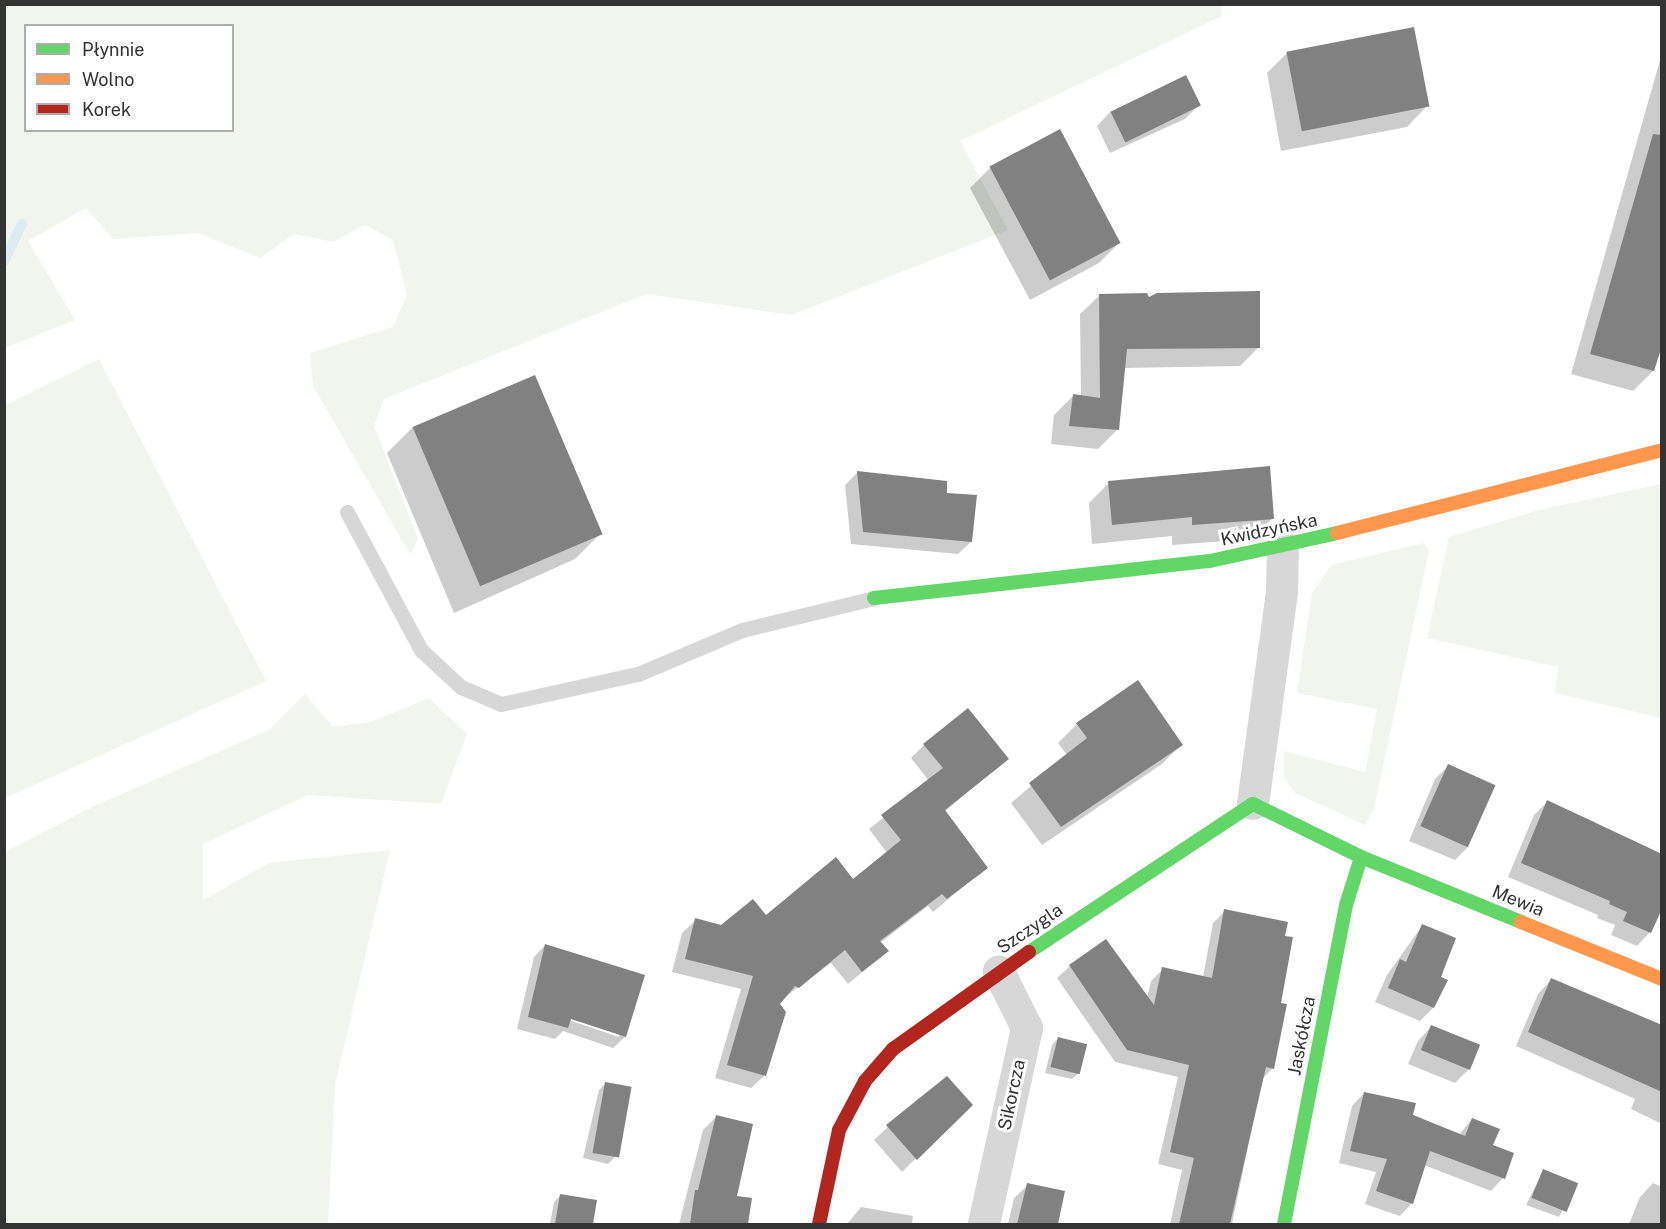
<!DOCTYPE html>
<meta charset="utf-8">
<style>
body{margin:0}
#map{position:relative;width:1666px;height:1229px;overflow:hidden;background:#fff;font-family:"Public Sans",sans-serif}
div>[style]{position:absolute}
.green>*{inset:0;background:#f1f5ed}
.shadow>*{inset:0;background:#0003}
.stream>*{height:10px;margin:-5px;padding:0 5px;transform-origin:5px;border-radius:5px;background:#ddebf3}
.building>*{inset:0;background:#818181;transform-origin:0 0}
.lane>*{height:15px;margin:-7.5px;padding:0 7.5px;transform-origin:7.5px;border-radius:7.5px;background:#d7d7d7}
.street>*{height:32px;margin:-16px;padding:0 16px;transform-origin:16px;border-radius:16px;background:#d7d7d7}
.fast>*{height:14px;margin:-7px;padding:0 7px;transform-origin:7px;border-radius:7px;background:#63d668}
.slow>*{height:14px;margin:-7px;padding:0 7px;transform-origin:7px;border-radius:7px;background:#ff974d}
.jam>*{height:14px;margin:-7px;padding:0 7px;transform-origin:7px;border-radius:7px;background:#b3261e}
span{translate:-50% -50%;white-space:nowrap;text-align:center;line-height:1.15;-webkit-text-stroke:6px #fff;paint-order:stroke}
.street-label{font-size:18px;color:#333}
.frame{position:absolute;inset:0;border:6px solid #333;pointer-events:none}
.legend{position:absolute;left:24px;top:24px;width:210px;height:108px;box-sizing:border-box;background:#fff;border:2px solid #adadad;margin:0;padding:8px 10px;list-style:none;font-size:18px;color:#333}
.legend li{display:flex;align-items:center;gap:12px;height:30px}
.legend b{width:30px;border:2px solid #adadad}
</style>
<div id="map">
<div class="green">
<i style="clip-path:polygon(evenodd,5px 4px,1221px 4px,1222px 16px,960px 141px,1008px 230px,792px 315px,646px 294px,384px 399px,374px 426px,418px 539px,410px 554px,313px 386px,310px 353px,393px 327px,407px 295px,393px 240px,365px 225px,333px 242px,294px 234px,260px 258px,198px 233px,113px 239px,86px 208px,28px 241px,75px 320px,5px 348px,5px 4px,26px 26px,232px 26px,232px 130px,26px 130px,26px 26px)"></i>
<i style="clip-path:polygon(99px 359px,266px 681px,5px 798px,5px 405px)"></i>
<i style="clip-path:polygon(1661px 484px,1661px 718px,1555px 693px,1558px 667px,1427px 638px,1449px 537px,1539px 510px)"></i>
<i style="clip-path:polygon(1424px 543px,1429px 551px,1374px 809px,1365px 825px,1295px 793px,1284px 778px,1284px 751px,1365px 772px,1377px 709px,1297px 693px,1312px 593px,1331px 565px)"></i>
<i style="clip-path:polygon(305px 694px,333px 727px,371px 722px,429px 698px,467px 734px,441px 804px,308px 795px,203px 844px,203px 900px,269px 863px,390px 850px,335px 1085px,328px 1224px,5px 1224px,5px 852px,94px 806px,269px 730px)"></i>
</div>
<div class="shadow">
<i style="clip-path:polygon(1287px 53px,1427px 106px,1407px 127px,1281px 151px,1267px 73px)"></i>
<i style="clip-path:polygon(1662px 53px,1662px 340px,1653px 371px,1633px 391px,1571px 374px)"></i>
<i style="clip-path:polygon(1185px 77px,1199px 105px,1185px 119px,1110px 153px,1097px 126px,1110px 112px)"></i>
<i style="clip-path:polygon(990px 168px,1119px 243px,1099px 263px,1030px 300px,970px 188px)"></i>
<i style="clip-path:polygon(1100px 295px,1149px 299px,1259px 347px,1240px 366px,1124px 368px,1117px 430px,1098px 449px,1051px 444px,1054px 415px,1073px 396px,1081px 397px,1080px 314px)"></i>
<i style="clip-path:polygon(413px 427px,601px 533px,575px 559px,454px 613px,387px 453px)"></i>
<i style="clip-path:polygon(857px 473px,945px 494px,971px 542px,958px 554px,851px 544px,845px 485px)"></i>
<i style="clip-path:polygon(1109px 483px,1272px 519px,1252px 539px,1172px 545px,1172px 536px,1092px 544px,1089px 503px)"></i>
<i style="clip-path:polygon(1077px 724px,1181px 745px,1162px 764px,1042px 845px,1011px 803px,1067px 755px,1058px 743px)"></i>
<i style="clip-path:polygon(924px 745px,1007px 759px,944px 812px,986px 867px,933px 912px,928px 906px,880px 943px,887px 951px,848px 984px,831px 963px,781px 1000px,765px 1075px,751px 1088px,715px 1078px,741px 989px,672px 972px,682px 933px,696px 920px,721px 926px,765px 917px,853px 881px,887px 853px,869px 829px,929px 781px,911px 758px)"></i>
<i style="clip-path:polygon(1448px 766px,1468px 847px,1455px 860px,1409px 841px,1435px 779px)"></i>
<i style="clip-path:polygon(1547px 802px,1595px 822px,1593px 826px,1650px 932px,1637px 946px,1611px 935px,1615px 925px,1597px 918px,1598px 915px,1508px 877px,1534px 815px)"></i>
<i style="clip-path:polygon(1225px 911px,1283px 937px,1273px 1068px,1262px 1079px,1232px 1224px,1170px 1224px,1182px 1170px,1158px 1164px,1178px 1077px,1115px 1062px,1057px 978px,1070px 966px,1147px 998px,1151px 981px,1163px 969px,1203px 977px,1213px 923px)"></i>
<i style="clip-path:polygon(1422px 926px,1439px 978px,1433px 1008px,1420px 1021px,1375px 1002px,1387px 975px)"></i>
<i style="clip-path:polygon(evenodd,545px 945px,643px 976px,625px 1037px,613px 1048px,563px 1031px,555px 1039px,517px 1029px,534px 957px,545px 945px,564px 1015px,619px 1034px,619px 1037px,563px 1018px,564px 1015px)"></i>
<i style="clip-path:polygon(1551px 980px,1662px 1027px,1662px 1124px,1631px 1109px,1635px 1099px,1516px 1046px,1538px 994px)"></i>
<i style="clip-path:polygon(1431px 1027px,1469px 1069px,1455px 1083px,1408px 1064px,1418px 1041px)"></i>
<i style="clip-path:polygon(1058px 1038px,1079px 1073px,1072px 1079px,1045px 1073px,1052px 1045px)"></i>
<i style="clip-path:polygon(605px 1084px,615px 1157px,608px 1164px,583px 1158px,599px 1090px)"></i>
<i style="clip-path:polygon(1364px 1093px,1459px 1135px,1472px 1119px,1491px 1145px,1503px 1178px,1491px 1191px,1424px 1165px,1412px 1203px,1400px 1216px,1365px 1204px,1376px 1172px,1339px 1163px,1352px 1106px)"></i>
<i style="clip-path:polygon(919px 1098px,970px 1105px,902px 1172px,874px 1140px)"></i>
<i style="clip-path:polygon(716px 1117px,735px 1197px,750px 1199px,747px 1224px,679px 1224px,703px 1130px)"></i>
<i style="clip-path:polygon(1543px 1171px,1576px 1183px,1559px 1217px,1526px 1205px)"></i>
<i style="clip-path:polygon(1653px 1183px,1662px 1187px,1662px 1224px,1629px 1224px,1640px 1197px)"></i>
<i style="clip-path:polygon(1028px 1185px,1063px 1192px,1056px 1224px,1008px 1224px,1014px 1198px)"></i>
<i style="clip-path:polygon(560px 1196px,595px 1201px,592px 1224px,550px 1224px,554px 1202px)"></i>
<i style="clip-path:polygon(861px 1207px,913px 1216px,912px 1224px,847px 1224px)"></i>
</div>
<div class="stream">
<i style="left:4px;top:261px;width:41px;rotate:-64.1deg"></i>
</div>
<div class="building">
<i style="left:1414px;top:27px;width:81px;height:130px;rotate:79deg"></i>
<i style="left:1186px;top:75px;width:34px;height:84px;rotate:64deg"></i>
<i style="left:1060px;top:129px;width:129px;height:80px;rotate:62deg"></i>
<i style="clip-path:polygon(1653px 134px,1662px 135px,1662px 346px,1654px 371px,1590px 354px)"></i>
<i style="clip-path:polygon(1260px 291px,1260px 348px,1127px 349px,1119px 430px,1069px 426px,1073px 394px,1100px 398px,1099px 294px,1147px 293px,1149px 297px,1157px 293px)"></i>
<i style="left:535px;top:375px;width:173px;height:133px;rotate:67deg"></i>
<i style="clip-path:polygon(1270px 466px,1274px 519px,1192px 525px,1192px 517px,1112px 525px,1108px 481px)"></i>
<i style="clip-path:polygon(857px 471px,947px 481px,947px 493px,977px 495px,972px 542px,863px 532px)"></i>
<i style="clip-path:polygon(1138px 680px,1183px 745px,1061px 827px,1029px 783px,1087px 738px,1076px 723px)"></i>
<i style="clip-path:polygon(968px 708px,1009px 759px,945px 810px,988px 868px,947px 899px,942px 894px,880px 941px,889px 951px,862px 972px,845px 950px,799px 988px,795px 986px,780px 1004px,786px 1012px,766px 1076px,727px 1065px,753px 976px,685px 959px,695px 918px,721px 925px,753px 899px,766px 915px,836px 857px,853px 879px,901px 840px,881px 815px,943px 768px,923px 744px)"></i>
<i style="left:1448px;top:764px;width:52px;height:68px;rotate:24deg"></i>
<i style="clip-path:polygon(1547px 800px,1662px 854px,1662px 909px,1651px 933px,1623px 921px,1627px 912px,1609px 904px,1610px 901px,1521px 863px)"></i>
<i style="clip-path:polygon(1224px 909px,1288px 922px,1285px 936px,1293px 937px,1281px 1003px,1287px 1004px,1274px 1069px,1266px 1067px,1230px 1224px,1179px 1224px,1194px 1158px,1170px 1152px,1189px 1065px,1127px 1050px,1069px 965px,1106px 939px,1154px 1005px,1162px 967px,1212px 978px)"></i>
<i style="clip-path:polygon(1422px 924px,1456px 938px,1441px 977px,1448px 980px,1434px 1008px,1388px 988px,1400px 959px,1406px 962px)"></i>
<i style="clip-path:polygon(545px 944px,645px 975px,626px 1037px,571px 1019px,568px 1028px,528px 1017px)"></i>
<i style="clip-path:polygon(1551px 978px,1662px 1025px,1662px 1092px,1528px 1032px)"></i>
<i style="left:1431px;top:1025px;width:53px;height:27px;rotate:22deg"></i>
<i style="left:1058px;top:1037px;width:30px;height:31px;rotate:14deg"></i>
<i style="clip-path:polygon(947px 1076px,973px 1105px,917px 1160px,886px 1125px)"></i>
<i style="left:605px;top:1082px;width:27px;height:72px;rotate:10deg"></i>
<i style="clip-path:polygon(1364px 1092px,1416px 1103px,1413px 1115px,1465px 1136px,1472px 1118px,1500px 1129px,1493px 1145px,1514px 1153px,1505px 1179px,1430px 1151px,1413px 1204px,1376px 1191px,1387px 1159px,1350px 1151px)"></i>
<i style="clip-path:polygon(716px 1115px,753px 1124px,737px 1196px,752px 1198px,748px 1224px,690px 1224px,695px 1190px,698px 1190px)"></i>
<i style="left:1543px;top:1169px;width:38px;height:31px;rotate:22deg"></i>
<i style="clip-path:polygon(1027px 1183px,1065px 1191px,1058px 1224px,1017px 1224px)"></i>
<i style="clip-path:polygon(560px 1194px,597px 1200px,593px 1224px,555px 1224px)"></i>
</div>
<div class="lane">
<i style="left:347px;top:512px;width:157px;rotate:61.8deg"></i>
<i style="left:421px;top:650px;width:54px;rotate:42.8deg"></i>
<i style="left:461px;top:687px;width:43px;rotate:23deg"></i>
<i style="left:501px;top:704px;width:140px;rotate:-12.4deg"></i>
<i style="left:638px;top:674px;width:113px;rotate:-22.9deg"></i>
<i style="left:742px;top:630px;width:136px;rotate:-13.6deg"></i>
</div>
<div class="street">
<i style="left:1253px;top:804px;width:215px;rotate:-82.2deg"></i>
<i style="left:1282px;top:591px;width:44px;rotate:-88.7deg"></i>
<i style="left:984px;top:1224px;width:201px;rotate:-77.6deg"></i>
<i style="left:1027px;top:1028px;width:63px;rotate:-116.6deg"></i>
</div>
<div class="fast">
<i style="left:874px;top:598px;width:338px;rotate:-6.3deg"></i>
<i style="left:1210px;top:561px;width:130px;rotate:-12.4deg"></i>
<i style="left:1029px;top:952px;width:268px;rotate:-33.5deg"></i>
<i style="left:1253px;top:804px;width:120px;rotate:26.1deg"></i>
<i style="left:1361px;top:857px;width:173px;rotate:22.1deg"></i>
<i style="left:1284px;top:1224px;width:325px;rotate:-79deg"></i>
<i style="left:1346px;top:905px;width:50px;rotate:-72.6deg"></i>
</div>
<div class="slow">
<i style="left:1337px;top:533px;width:335px;rotate:-14.3deg"></i>
<i style="left:1521px;top:922px;width:152px;rotate:22deg"></i>
</div>
<div class="jam">
<i style="left:819px;top:1224px;width:96px;rotate:-78deg"></i>
<i style="left:839px;top:1130px;width:55px;rotate:-62deg"></i>
<i style="left:865px;top:1081px;width:43px;rotate:-48.8deg"></i>
<i style="left:893px;top:1049px;width:167px;rotate:-35.5deg"></i>
</div>
<div class="street-label">
<span style="left:1269px;top:530px;rotate:-12deg">Kwidzyńska</span>
<span style="left:1518px;top:901px;rotate:22deg">Mewia</span>
<span style="left:1030px;top:929px;rotate:-34deg">Szczygla</span>
<span style="left:1302px;top:1036px;rotate:-79deg">Jaskółcza</span>
<span style="left:1012px;top:1095px;rotate:-78deg">Sikorcza</span>
</div>
<div class="frame"></div>
<ul class="legend">
<li><b style="height:8px;background:#63d668"></b>Płynnie</li>
<li><b style="height:8px;background:#ff974d"></b>Wolno</li>
<li><b style="height:8px;background:#b3261e"></b>Korek</li>
</ul>
</div>
